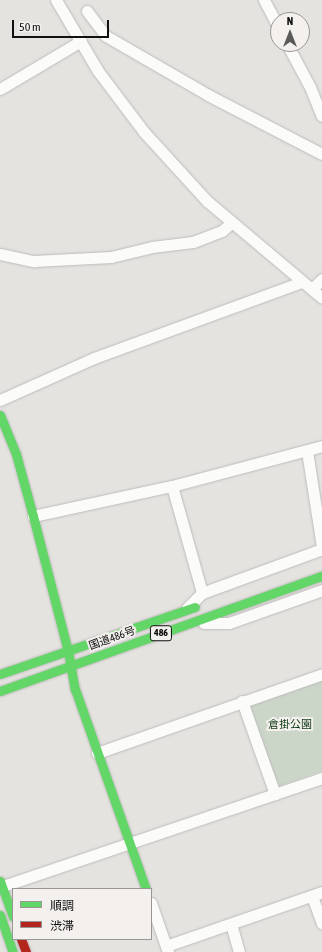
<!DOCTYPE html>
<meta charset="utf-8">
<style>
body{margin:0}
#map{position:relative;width:322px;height:952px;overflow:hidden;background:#e5e3e0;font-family:"Asap Condensed","Noto Sans JP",sans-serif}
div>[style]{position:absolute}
.green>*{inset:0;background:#cbd6c9}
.roads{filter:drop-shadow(0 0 1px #bdbbba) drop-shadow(0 0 1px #bdbbba)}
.street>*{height:11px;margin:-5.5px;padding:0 5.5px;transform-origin:5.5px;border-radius:5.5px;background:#fbfbfa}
.fast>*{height:9px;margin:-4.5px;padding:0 4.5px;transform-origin:4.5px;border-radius:4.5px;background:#63d668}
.jam>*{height:9px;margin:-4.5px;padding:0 4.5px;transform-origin:4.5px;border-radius:4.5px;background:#b3261e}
span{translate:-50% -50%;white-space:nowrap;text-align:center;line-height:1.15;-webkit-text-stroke:4px #f3f0ed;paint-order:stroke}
.shield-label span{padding:1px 3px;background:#f3f0ed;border:1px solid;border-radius:3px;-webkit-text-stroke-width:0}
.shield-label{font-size:10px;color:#121110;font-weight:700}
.street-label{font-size:11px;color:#121110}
.park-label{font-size:11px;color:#0d3613}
.legend{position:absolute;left:12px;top:888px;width:140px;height:52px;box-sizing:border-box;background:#f3f0ed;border:1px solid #999795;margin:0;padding:5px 7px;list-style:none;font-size:12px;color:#121110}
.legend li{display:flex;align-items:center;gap:8px;height:20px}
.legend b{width:20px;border:1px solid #999795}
.north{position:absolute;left:270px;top:12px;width:40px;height:40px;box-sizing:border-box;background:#f3f0ed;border:1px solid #999795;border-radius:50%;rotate:0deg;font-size:11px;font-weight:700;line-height:16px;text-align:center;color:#121110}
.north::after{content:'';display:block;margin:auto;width:14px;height:18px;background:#5c5a59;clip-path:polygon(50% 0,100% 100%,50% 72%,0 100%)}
.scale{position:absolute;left:12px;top:20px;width:97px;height:18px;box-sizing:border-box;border:2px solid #121110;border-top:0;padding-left:5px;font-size:12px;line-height:14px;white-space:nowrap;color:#121110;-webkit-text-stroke:3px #f3f0ed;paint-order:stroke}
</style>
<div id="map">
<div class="green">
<i style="clip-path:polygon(322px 679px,322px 771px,280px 786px,276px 784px,248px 704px)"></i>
</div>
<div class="roads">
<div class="street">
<i style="left:56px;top:0;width:82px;rotate:59.4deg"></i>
<i style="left:98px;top:71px;width:76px;rotate:53deg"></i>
<i style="left:144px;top:132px;width:93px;rotate:47.6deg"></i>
<i style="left:207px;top:201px;width:150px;rotate:40.1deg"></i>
<i style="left:264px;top:0;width:30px;rotate:62deg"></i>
<i style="left:87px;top:11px;width:31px;rotate:53deg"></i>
<i style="left:106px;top:36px;width:118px;rotate:30deg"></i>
<i style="left:208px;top:95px;width:128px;rotate:27.4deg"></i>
<i style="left:287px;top:44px;width:49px;rotate:61.9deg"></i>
<i style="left:310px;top:87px;width:31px;rotate:68deg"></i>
<i style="left:0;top:89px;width:94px;rotate:-30.7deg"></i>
<i style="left:0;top:254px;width:35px;rotate:12deg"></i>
<i style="left:34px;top:261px;width:77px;rotate:-3deg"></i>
<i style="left:111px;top:257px;width:42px;rotate:-13.7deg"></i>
<i style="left:152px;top:247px;width:41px;rotate:-7deg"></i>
<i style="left:193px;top:242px;width:31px;rotate:-21deg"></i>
<i style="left:222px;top:231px;width:13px;rotate:-42deg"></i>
<i style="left:312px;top:289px;width:14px;rotate:-45deg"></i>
<i style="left:0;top:400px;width:103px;rotate:-24.1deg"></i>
<i style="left:94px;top:358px;width:221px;rotate:-20.1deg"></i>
<i style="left:307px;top:451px;width:97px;rotate:81.1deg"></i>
<i style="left:172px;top:486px;width:111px;rotate:74.3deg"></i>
<i style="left:33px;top:516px;width:142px;rotate:-12.2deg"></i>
<i style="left:172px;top:486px;width:155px;rotate:-14.9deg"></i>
<i style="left:187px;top:608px;width:21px;rotate:-45deg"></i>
<i style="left:202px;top:593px;width:128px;rotate:-20.1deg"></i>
<i style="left:204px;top:623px;width:25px"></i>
<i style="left:229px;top:623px;width:99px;rotate:-19.5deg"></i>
<i style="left:242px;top:701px;width:99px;rotate:70.5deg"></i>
<i style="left:97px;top:753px;width:238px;rotate:-19.3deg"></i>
<i style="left:0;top:887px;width:340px;rotate:-18.7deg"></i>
<i style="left:312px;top:896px;width:29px;rotate:70deg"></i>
<i style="left:151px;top:903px;width:52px;rotate:70.9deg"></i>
<i style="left:231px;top:924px;width:29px;rotate:74deg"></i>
<i style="left:166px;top:946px;width:165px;rotate:-19.1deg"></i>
</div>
<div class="fast">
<i style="left:0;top:415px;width:42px;rotate:67.7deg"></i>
<i style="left:16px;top:454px;width:64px;rotate:74.7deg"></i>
<i style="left:33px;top:516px;width:139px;rotate:75.5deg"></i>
<i style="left:68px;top:651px;width:39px;rotate:80deg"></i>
<i style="left:75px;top:689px;width:212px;rotate:70.5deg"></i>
<i style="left:0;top:674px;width:206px;rotate:-19deg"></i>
<i style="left:0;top:691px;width:342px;rotate:-19.7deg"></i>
<i style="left:0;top:881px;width:38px;rotate:70deg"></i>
<i style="left:0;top:915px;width:39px;rotate:71deg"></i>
</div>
<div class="jam">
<i style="left:21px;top:939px;width:14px;rotate:69deg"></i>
</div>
</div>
<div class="shield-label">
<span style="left:161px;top:633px">486</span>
</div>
<div class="street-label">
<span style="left:112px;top:638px;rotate:-20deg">国道486号</span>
</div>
<div class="park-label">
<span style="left:290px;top:724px">倉掛公園</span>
</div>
<ul class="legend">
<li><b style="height:5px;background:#63d668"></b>順調</li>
<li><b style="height:5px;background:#b3261e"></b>渋滞</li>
</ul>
<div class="north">N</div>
<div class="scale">50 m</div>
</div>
